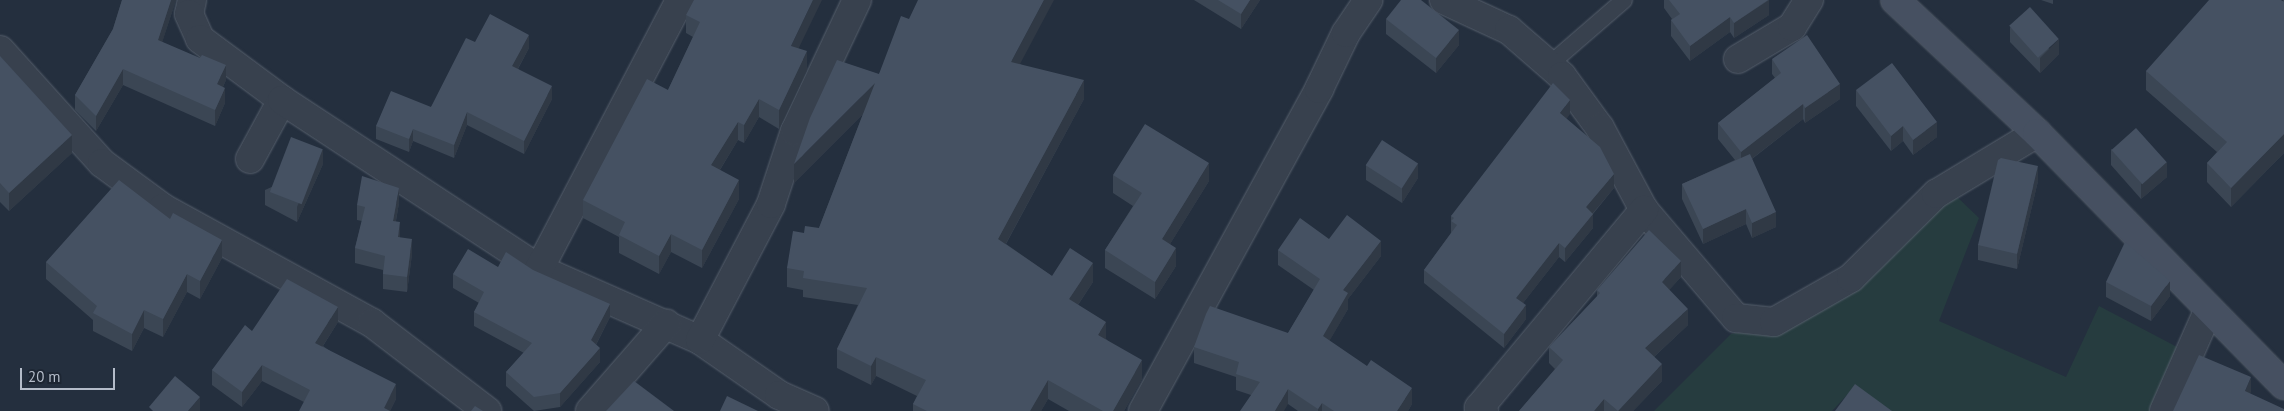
<!DOCTYPE html>
<style>
body{margin:0}
#map{position:relative;width:2284px;height:411px;overflow:hidden;background:#242f3e;font-family:"PT Sans",sans-serif}
div>[style]{position:absolute}
.green>*{inset:0;background:#263c3f}
.roads{filter:drop-shadow(0 0 1px #565f6c) drop-shadow(0 0 1px #565f6c)}
.lane>*{height:16px;margin:-8px;padding:0 8px;transform-origin:8px;border-radius:8px;background:#38414e}
.street>*{height:28px;margin:-14px;padding:0 14px;transform-origin:14px;border-radius:14px;background:#38414e}
.secondary>*{height:28px;margin:-14px;padding:0 14px;transform-origin:14px;border-radius:14px;background:#465061}
.wall>*{inset:0;background:#3b4654}
.shaded-wall>*{inset:0;background:#303945}
.building>*{inset:0;background:#455162;transform-origin:0 0}
span{translate:-50% -50%;white-space:nowrap;text-align:center;line-height:1.15;-webkit-text-stroke:4px #1d2633;paint-order:stroke}
.scale{position:absolute;left:20px;top:368px;width:95px;height:22px;box-sizing:border-box;border:2px solid #b4bcc9;border-top:0;padding-left:6px;font-size:15px;line-height:18px;white-space:nowrap;color:#b4bcc9;-webkit-text-stroke:4px #1d2633;paint-order:stroke}
</style>
<div id="map">
<div class="green">
<i style="clip-path:polygon(1951px 191px,1979px 218px,1939px 321px,2066px 377px,2099px 306px,2181px 349px,2151px 411px,1875px 411px,1848px 394px,1832px 411px,1654px 411px,1731px 334px,1784px 322px)"></i>
</div>
<div class="roads">
<div class="lane">
<i style="left:1549px;top:65px;width:99px;rotate:-40.9deg"></i>
</div>
<div class="street">
<i style="left:192px;top:0;width:14px;rotate:102deg"></i>
<i style="left:189px;top:14px;width:27px;rotate:66deg"></i>
<i style="left:200px;top:39px;width:102px;rotate:36.6deg"></i>
<i style="left:1444px;top:0;width:72px;rotate:24.8deg"></i>
<i style="left:1509px;top:30px;width:70px;rotate:41deg"></i>
<i style="left:1562px;top:76px;width:64px;rotate:53.8deg"></i>
<i style="left:1600px;top:128px;width:93px;rotate:61.8deg"></i>
<i style="left:1644px;top:210px;width:142px;rotate:49.6deg"></i>
<i style="left:1736px;top:318px;width:38px;rotate:6deg"></i>
<i style="left:1774px;top:322px;width:89px;rotate:-29.7deg"></i>
<i style="left:1851px;top:278px;width:120px;rotate:-44.7deg"></i>
<i style="left:1936px;top:194px;width:118px;rotate:-31.1deg"></i>
<i style="left:0;top:50px;width:152px;rotate:47.9deg"></i>
<i style="left:102px;top:163px;width:76px;rotate:36.4deg"></i>
<i style="left:163px;top:208px;width:239px;rotate:28.8deg"></i>
<i style="left:372px;top:323px;width:145px;rotate:37.4deg"></i>
<i style="left:1738px;top:59px;width:63px;rotate:-30.7deg"></i>
<i style="left:1792px;top:27px;width:32px;rotate:-58deg"></i>
<i style="left:250px;top:159px;width:67px;rotate:-61.5deg"></i>
<i style="left:282px;top:100px;width:308px;rotate:33.3deg"></i>
<i style="left:539px;top:269px;width:176px;rotate:23.8deg"></i>
<i style="left:700px;top:340px;width:96px;rotate:34.8deg"></i>
<i style="left:779px;top:395px;width:39px;rotate:24deg"></i>
<i style="left:539px;top:269px;width:304px;rotate:-62.3deg"></i>
<i style="left:700px;top:340px;width:153px;rotate:-62.4deg"></i>
<i style="left:771px;top:204px;width:77px;rotate:-71.8deg"></i>
<i style="left:795px;top:131px;width:145px;rotate:-64.7deg"></i>
<i style="left:590px;top:411px;width:116px;rotate:-48.9deg"></i>
<i style="left:1143px;top:411px;width:367px;rotate:-61.3deg"></i>
<i style="left:1319px;top:89px;width:62px;rotate:-64.3deg"></i>
<i style="left:1346px;top:33px;width:40px;rotate:-56deg"></i>
<i style="left:1484px;top:411px;width:6px;rotate:-149deg"></i>
<i style="left:1479px;top:408px;width:258px;rotate:-50.2deg"></i>
<i style="left:2164px;top:411px;width:111px;rotate:-66.2deg"></i>
</div>
<div class="secondary">
<i style="left:1895px;top:0;width:195px;rotate:43.1deg"></i>
<i style="left:2037px;top:133px;width:353px;rotate:45.6deg"></i>
</div>
</div>
<div class="wall">
<i style="clip-path:polygon(122px 0,176px 0,162px 42px,226px 80px,223px 87px,225px 103px,215px 126px,123px 85px,96px 131px,75px 110px,75px 95px,113px 29px)"></i>
<i style="clip-path:polygon(1194px 0,1260px 0,1241px 29px)"></i>
<i style="clip-path:polygon(1664px 0,1769px 0,1769px 15px,1734px 38px,1730px 32px,1690px 61px,1671px 36px,1671px 20px,1672px 19px,1664px 8px)"></i>
<i style="clip-path:polygon(2041px 0,2053px 0,2053px 4px)"></i>
<i style="clip-path:polygon(2284px 0,2284px 153px,2231px 207px,2207px 182px,2207px 163px,2217px 152px,2146px 90px,2146px 71px)"></i>
<i style="clip-path:polygon(686px 15px,799px 49px,807px 70px,779px 129px,759px 117px,744px 143px,738px 140px,720px 170px,739px 199px,702px 268px,671px 252px,659px 274px,619px 253px,619px 237px,583px 218px,583px 200px,668px 90px,693px 37px,686px 33px)"></i>
<i style="clip-path:polygon(909px 19px,1020px 64px,1084px 99px,1006px 244px,1052px 276px,1093px 282px,1078px 305px,1106px 339px,1142px 379px,1124px 411px,1069px 411px,1048px 399px,1041px 411px,913px 411px,913px 404px,917px 396px,876px 376px,871px 385px,837px 368px,837px 349px,858px 305px,803px 297px,803px 290px,787px 287px,787px 268px,804px 233px,819px 228px,863px 114px,794px 183px,879px 74px)"></i>
<i style="clip-path:polygon(1386px 19px,1459px 45px,1436px 73px,1386px 34px)"></i>
<i style="clip-path:polygon(2010px 27px,2059px 54px,2040px 73px,2010px 42px)"></i>
<i style="clip-path:polygon(475px 42px,529px 48px,518px 69px,552px 99px,524px 154px,467px 125px,454px 158px,413px 141px,409px 152px,376px 139px,376px 126px,431px 107px)"></i>
<i style="clip-path:polygon(0 56px,72px 153px,9px 211px,0 202px)"></i>
<i style="clip-path:polygon(1772px 59px,1840px 99px,1805px 123px,1803px 119px,1752px 159px,1776px 227px,1752px 238px,1746px 224px,1703px 244px,1682px 199px,1682px 184px,1735px 160px,1718px 139px,1718px 123px,1775px 78px,1772px 74px)"></i>
<i style="clip-path:polygon(1856px 90px,1937px 137px,1913px 155px,1903px 141px,1891px 151px,1856px 106px)"></i>
<i style="clip-path:polygon(1570px 114px,1566px 119px,1614px 188px,1593px 214px,1593px 228px,1565px 262px,1559px 257px,1523px 303px,1526px 319px,1504px 348px,1424px 283px,1424px 270px,1451px 233px,1451px 216px)"></i>
<i style="clip-path:polygon(2111px 149px,2167px 177px,2141px 199px,2111px 165px)"></i>
<i style="clip-path:polygon(323px 164px,297px 222px,265px 205px,265px 190px)"></i>
<i style="clip-path:polygon(1366px 165px,1418px 178px,1402px 203px,1366px 180px)"></i>
<i style="clip-path:polygon(1113px 175px,1209px 181px,1170px 244px,1176px 266px,1155px 299px,1105px 268px,1105px 250px,1133px 206px,1113px 193px)"></i>
<i style="clip-path:polygon(2038px 181px,2017px 269px,1978px 260px,1978px 245px)"></i>
<i style="clip-path:polygon(399px 203px,396px 221px,400px 238px,412px 254px,407px 292px,383px 289px,383px 270px,355px 263px,355px 248px,362px 221px,357px 220px,357px 205px)"></i>
<i style="clip-path:polygon(1329px 239px,1381px 256px,1348px 299px,1348px 309px,1329px 341px,1412px 404px,1408px 411px,1298px 411px,1288px 404px,1251px 395px,1236px 390px,1236px 377px,1194px 363px,1194px 347px,1288px 333px,1314px 290px,1278px 265px,1278px 250px)"></i>
<i style="clip-path:polygon(222px 258px,200px 299px,187px 292px,163px 337px,144px 328px,132px 351px,93px 331px,93px 320px,46px 279px,46px 262px)"></i>
<i style="clip-path:polygon(498px 267px,533px 270px,610px 317px,596px 345px,600px 362px,560px 407px,534px 411px,506px 386px,506px 372px,524px 353px,474px 326px,474px 312px,479px 303px,453px 288px,453px 274px)"></i>
<i style="clip-path:polygon(1681px 277px,1669px 290px,1688px 325px,1654px 357px,1662px 381px,1633px 411px,1519px 411px,1555px 369px,1549px 363px,1549px 347px,1597px 297px,1597px 290px)"></i>
<i style="clip-path:polygon(2106px 282px,2170px 296px,2151px 321px,2106px 297px)"></i>
<i style="clip-path:polygon(338px 322px,323px 346px,396px 399px,390px 411px,304px 402px,262px 381px,242px 407px,212px 385px,212px 370px,252px 331px)"></i>
</div>
<div class="shaded-wall">
<i style="clip-path:polygon(171px 0,176px 0,158px 55px,158px 40px)"></i>
<i style="clip-path:polygon(813px 0,822px 0,791px 64px,791px 46px)"></i>
<i style="clip-path:polygon(1044px 0,1054px 0,1011px 81px,1011px 62px)"></i>
<i style="clip-path:polygon(1250px 0,1260px 0,1241px 29px,1241px 14px)"></i>
<i style="clip-path:polygon(1769px 0,1769px 15px,1734px 38px,1734px 23px)"></i>
<i style="clip-path:polygon(1730px 17px,1730px 32px,1690px 61px,1690px 46px)"></i>
<i style="clip-path:polygon(1459px 30px,1459px 45px,1436px 73px,1436px 58px)"></i>
<i style="clip-path:polygon(529px 35px,529px 48px,512px 79px,512px 66px)"></i>
<i style="clip-path:polygon(2059px 39px,2059px 54px,2040px 73px,2040px 58px)"></i>
<i style="clip-path:polygon(807px 51px,807px 70px,779px 129px,779px 110px)"></i>
<i style="clip-path:polygon(226px 65px,226px 80px,217px 99px,217px 84px)"></i>
<i style="clip-path:polygon(123px 69px,123px 85px,96px 131px,96px 116px)"></i>
<i style="clip-path:polygon(1084px 80px,1084px 99px,998px 258px,998px 239px)"></i>
<i style="clip-path:polygon(875px 83px,875px 102px,794px 183px,794px 164px)"></i>
<i style="clip-path:polygon(1840px 84px,1840px 99px,1805px 123px,1805px 108px)"></i>
<i style="clip-path:polygon(552px 86px,552px 99px,524px 154px,524px 141px)"></i>
<i style="clip-path:polygon(225px 88px,225px 103px,215px 126px,215px 110px)"></i>
<i style="clip-path:polygon(759px 99px,759px 117px,744px 143px,744px 125px)"></i>
<i style="clip-path:polygon(1570px 100px,1570px 114px,1560px 127px,1560px 113px)"></i>
<i style="clip-path:polygon(1803px 104px,1803px 119px,1741px 167px,1741px 152px)"></i>
<i style="clip-path:polygon(467px 112px,467px 125px,454px 158px,454px 145px)"></i>
<i style="clip-path:polygon(738px 122px,738px 140px,711px 184px,711px 165px)"></i>
<i style="clip-path:polygon(1937px 122px,1937px 137px,1913px 155px,1913px 140px)"></i>
<i style="clip-path:polygon(1903px 126px,1903px 141px,1891px 151px,1891px 136px)"></i>
<i style="clip-path:polygon(413px 129px,413px 141px,409px 152px,409px 139px)"></i>
<i style="clip-path:polygon(2284px 134px,2284px 153px,2231px 207px,2231px 188px)"></i>
<i style="clip-path:polygon(72px 135px,72px 153px,9px 211px,9px 193px)"></i>
<i style="clip-path:polygon(323px 149px,323px 164px,297px 222px,297px 207px)"></i>
<i style="clip-path:polygon(2167px 162px,2167px 177px,2141px 199px,2141px 184px)"></i>
<i style="clip-path:polygon(1209px 163px,1209px 181px,1162px 257px,1162px 239px)"></i>
<i style="clip-path:polygon(1418px 163px,1418px 178px,1402px 203px,1402px 187px)"></i>
<i style="clip-path:polygon(2038px 166px,2038px 181px,2017px 269px,2017px 254px)"></i>
<i style="clip-path:polygon(1614px 174px,1614px 188px,1586px 221px,1586px 207px)"></i>
<i style="clip-path:polygon(739px 180px,739px 199px,702px 268px,702px 250px)"></i>
<i style="clip-path:polygon(399px 188px,399px 203px,393px 236px,393px 221px)"></i>
<i style="clip-path:polygon(1746px 209px,1746px 224px,1703px 244px,1703px 229px)"></i>
<i style="clip-path:polygon(1776px 212px,1776px 227px,1752px 238px,1752px 223px)"></i>
<i style="clip-path:polygon(1593px 214px,1593px 228px,1565px 262px,1565px 248px)"></i>
<i style="clip-path:polygon(400px 222px,400px 237px,398px 237px)"></i>
<i style="clip-path:polygon(671px 234px,671px 252px,659px 274px,659px 256px)"></i>
<i style="clip-path:polygon(412px 239px,412px 254px,407px 292px,407px 277px)"></i>
<i style="clip-path:polygon(222px 240px,222px 258px,200px 299px,200px 281px)"></i>
<i style="clip-path:polygon(1381px 241px,1381px 256px,1348px 299px,1348px 309px,1323px 352px,1323px 336px,1343px 290px)"></i>
<i style="clip-path:polygon(1559px 243px,1559px 257px,1516px 312px,1516px 298px)"></i>
<i style="clip-path:polygon(1176px 248px,1176px 266px,1155px 299px,1155px 282px)"></i>
<i style="clip-path:polygon(1681px 261px,1681px 277px,1662px 298px,1662px 282px)"></i>
<i style="clip-path:polygon(1093px 263px,1093px 282px,1069px 318px,1069px 299px)"></i>
<i style="clip-path:polygon(187px 274px,187px 292px,163px 337px,163px 319px)"></i>
<i style="clip-path:polygon(2170px 281px,2170px 296px,2151px 321px,2151px 306px)"></i>
<i style="clip-path:polygon(610px 304px,610px 317px,591px 354px,591px 340px)"></i>
<i style="clip-path:polygon(1526px 305px,1526px 319px,1504px 348px,1504px 334px)"></i>
<i style="clip-path:polygon(338px 307px,338px 322px,315px 358px,315px 343px)"></i>
<i style="clip-path:polygon(1688px 309px,1688px 325px,1645px 365px,1645px 348px)"></i>
<i style="clip-path:polygon(144px 310px,144px 328px,132px 351px,132px 334px)"></i>
<i style="clip-path:polygon(1106px 322px,1106px 341px,1098px 335px)"></i>
<i style="clip-path:polygon(600px 348px,600px 362px,560px 407px,560px 393px)"></i>
<i style="clip-path:polygon(876px 357px,876px 376px,871px 385px,871px 366px)"></i>
<i style="clip-path:polygon(1142px 360px,1142px 379px,1124px 411px,1113px 411px)"></i>
<i style="clip-path:polygon(1662px 364px,1662px 381px,1633px 411px,1618px 411px)"></i>
<i style="clip-path:polygon(262px 365px,262px 381px,242px 407px,242px 392px)"></i>
<i style="clip-path:polygon(2251px 377px,2251px 392px,2245px 406px,2245px 391px)"></i>
<i style="clip-path:polygon(1048px 380px,1048px 399px,1041px 411px,1030px 411px)"></i>
<i style="clip-path:polygon(396px 384px,396px 399px,390px 411px,384px 408px)"></i>
<i style="clip-path:polygon(1412px 388px,1412px 404px,1408px 411px,1397px 411px)"></i>
<i style="clip-path:polygon(1288px 389px,1288px 404px,1284px 411px,1275px 411px)"></i>
<i style="clip-path:polygon(200px 397px,200px 411px,188px 411px)"></i>
<i style="clip-path:polygon(1604px 399px,1604px 411px,1594px 411px)"></i>
<i style="clip-path:polygon(1322px 403px,1322px 411px,1318px 411px,1318px 409px)"></i>
</div>
<div class="building">
<i style="clip-path:polygon(122px 0,171px 0,158px 40px,200px 58px,202px 55px,226px 65px,217px 84px,225px 88px,215px 110px,123px 69px,96px 116px,75px 95px,113px 29px)"></i>
<i style="clip-path:polygon(694px 0,813px 0,791px 46px,807px 51px,779px 110px,759px 99px,744px 125px,738px 122px,711px 165px,739px 180px,702px 250px,671px 234px,659px 256px,619px 235px,625px 222px,583px 200px,647px 79px,668px 90px,700px 22px,686px 15px)"></i>
<i style="clip-path:polygon(918px 0,1044px 0,1011px 62px,1084px 80px,998px 239px,1052px 276px,1070px 248px,1093px 263px,1069px 299px,1106px 322px,1098px 335px,1142px 360px,1113px 411px,1103px 411px,1048px 380px,1030px 411px,927px 411px,913px 404px,926px 380px,876px 357px,871px 366px,837px 349px,867px 288px,803px 278px,804px 271px,787px 268px,793px 231px,804px 233px,805px 226px,819px 228px,875px 83px,794px 164px,810px 118px,837px 60px,879px 74px,901px 16px,909px 19px)"></i>
<i style="clip-path:polygon(1218px 0,1250px 0,1241px 14px)"></i>
<i style="clip-path:polygon(1401px 0,1421px 0,1459px 30px,1436px 58px,1386px 19px)"></i>
<i style="clip-path:polygon(1669px 0,1768px 0,1734px 23px,1730px 17px,1690px 46px,1671px 20px,1680px 14px)"></i>
<i style="clip-path:polygon(2209px 0,2281px 0,2284px 2px,2284px 134px,2231px 188px,2207px 163px,2227px 142px,2146px 71px)"></i>
<i style="left:2030px;top:7px;width:43px;height:28px;rotate:48deg"></i>
<i style="clip-path:polygon(490px 14px,529px 35px,512px 66px,552px 86px,524px 141px,467px 112px,454px 145px,413px 129px,409px 139px,376px 126px,391px 91px,431px 107px,466px 38px,475px 42px)"></i>
<i style="clip-path:polygon(1807px 35px,1840px 84px,1805px 108px,1803px 104px,1741px 152px,1718px 123px,1781px 73px,1772px 59px)"></i>
<i style="clip-path:polygon(0 56px,72px 135px,9px 193px,0 183px)"></i>
<i style="clip-path:polygon(1892px 63px,1937px 122px,1913px 140px,1903px 126px,1891px 136px,1856px 90px)"></i>
<i style="clip-path:polygon(1553px 83px,1570px 100px,1560px 113px,1600px 147px,1614px 174px,1586px 207px,1593px 214px,1565px 248px,1559px 243px,1516px 298px,1526px 305px,1504px 334px,1424px 270px,1457px 225px,1451px 221px,1454px 218px,1451px 216px)"></i>
<i style="clip-path:polygon(1145px 124px,1209px 163px,1162px 239px,1176px 248px,1155px 282px,1105px 250px,1142px 193px,1113px 175px)"></i>
<i style="left:2136px;top:128px;width:46px;height:33px;rotate:48deg"></i>
<i style="left:291px;top:137px;width:34px;height:59px;rotate:21deg"></i>
<i style="left:1382px;top:140px;width:43px;height:30px;rotate:33deg"></i>
<i style="clip-path:polygon(1750px 154px,1776px 212px,1752px 223px,1746px 209px,1703px 229px,1682px 184px)"></i>
<i style="clip-path:polygon(2001px 158px,2038px 166px,2017px 254px,1978px 245px,1998px 160px)"></i>
<i style="clip-path:polygon(362px 176px,399px 188px,393px 221px,400px 222px,398px 237px,412px 239px,407px 277px,383px 274px,385px 256px,355px 248px,365px 207px,357px 205px)"></i>
<i style="clip-path:polygon(119px 180px,170px 219px,173px 213px,222px 240px,200px 281px,187px 274px,163px 319px,144px 310px,132px 334px,93px 313px,97px 306px,46px 262px)"></i>
<i style="clip-path:polygon(1347px 215px,1381px 241px,1343px 290px,1348px 293px,1323px 336px,1367px 366px,1371px 360px,1412px 388px,1397px 411px,1334px 411px,1322px 403px,1318px 409px,1288px 389px,1275px 411px,1240px 411px,1260px 382px,1236px 374px,1239px 362px,1194px 347px,1206px 314px,1210px 306px,1288px 333px,1320px 279px,1278px 250px,1300px 218px,1329px 239px)"></i>
<i style="clip-path:polygon(1649px 230px,1681px 261px,1662px 282px,1688px 309px,1645px 348px,1662px 364px,1618px 411px,1604px 399px,1594px 411px,1519px 411px,1563px 360px,1549px 347px,1600px 293px,1597px 290px)"></i>
<i style="clip-path:polygon(2125px 242px,2170px 281px,2151px 306px,2106px 282px)"></i>
<i style="clip-path:polygon(468px 249px,498px 267px,506px 252px,533px 270px,610px 304px,591px 340px,600px 348px,560px 393px,534px 397px,506px 372px,532px 343px,474px 312px,484px 292px,453px 274px)"></i>
<i style="clip-path:polygon(287px 279px,338px 307px,315px 343px,396px 384px,384px 408px,390px 411px,299px 411px,310px 390px,262px 365px,242px 392px,212px 370px,245px 325px,252px 331px)"></i>
<i style="clip-path:polygon(2199px 355px,2251px 377px,2245px 391px,2284px 409px,2284px 411px,2173px 411px)"></i>
<i style="clip-path:polygon(175px 376px,200px 397px,188px 411px,153px 411px,149px 407px)"></i>
<i style="clip-path:polygon(634px 381px,674px 411px,606px 411px)"></i>
<i style="clip-path:polygon(1855px 384px,1892px 411px,1835px 411px)"></i>
<i style="clip-path:polygon(727px 396px,758px 411px,720px 411px)"></i>
<i style="clip-path:polygon(475px 406px,483px 411px,471px 411px)"></i>
</div>
<div class="scale">20 m</div>
</div>
